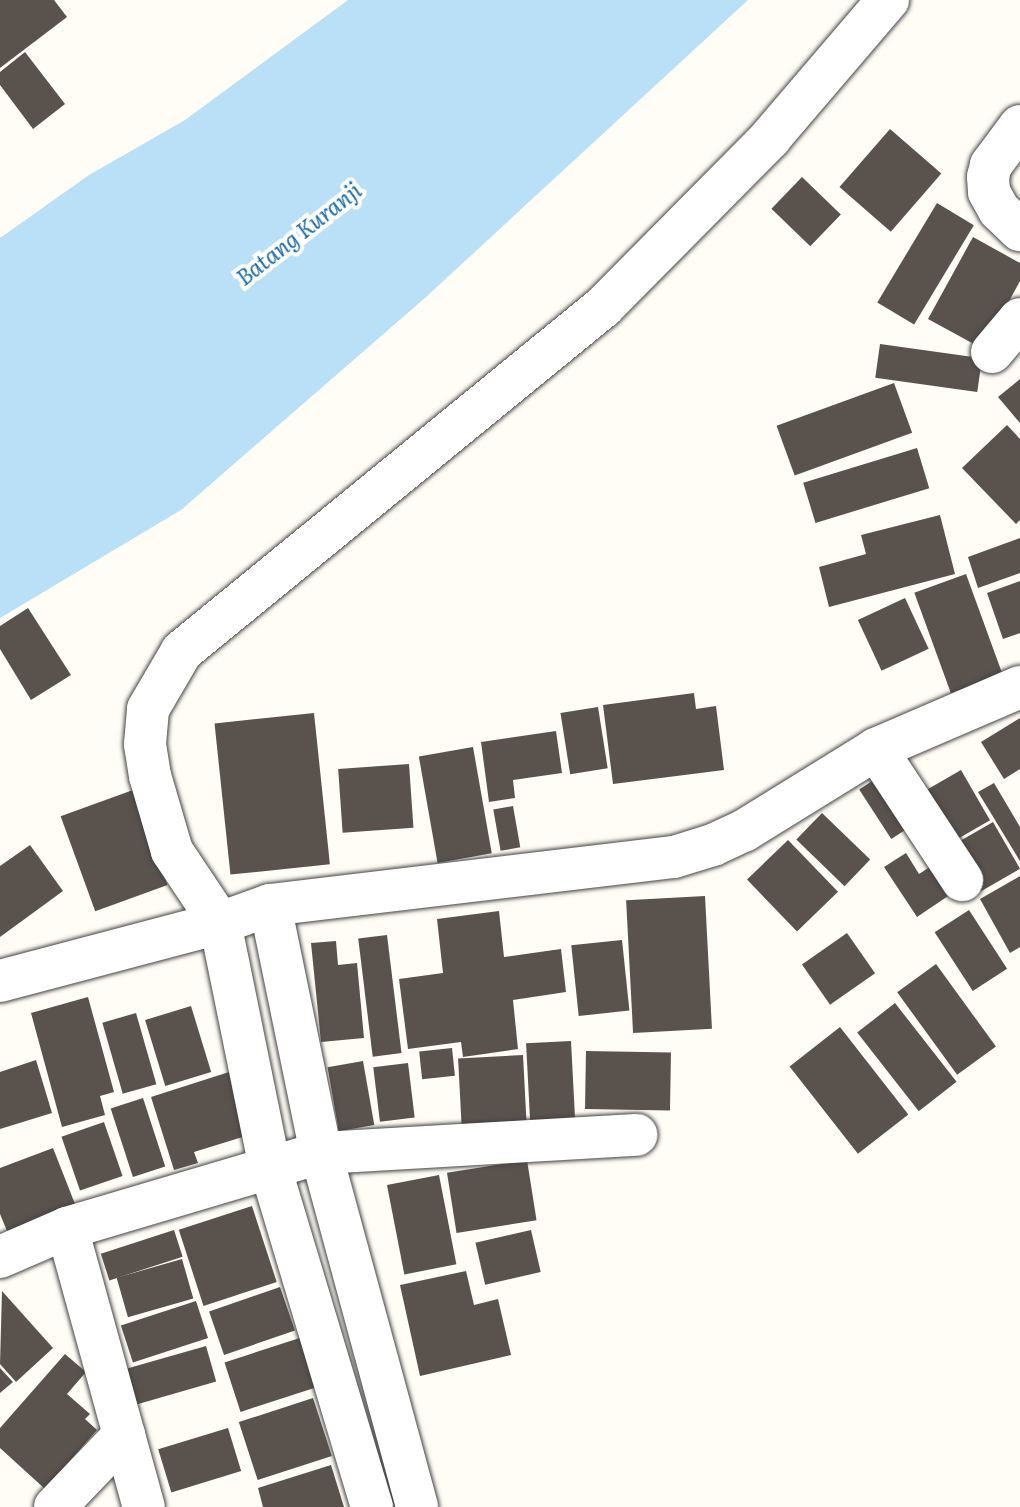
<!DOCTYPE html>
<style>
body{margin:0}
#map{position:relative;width:1020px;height:1507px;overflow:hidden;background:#fffdf5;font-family:Literata,serif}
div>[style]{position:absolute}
.water>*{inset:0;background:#b9e0f7}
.building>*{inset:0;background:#5a524d;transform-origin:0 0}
.roads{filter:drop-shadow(0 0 2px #444) drop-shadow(0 0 2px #444)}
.minor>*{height:42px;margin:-21px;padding:0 21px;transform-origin:21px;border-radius:21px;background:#fff}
span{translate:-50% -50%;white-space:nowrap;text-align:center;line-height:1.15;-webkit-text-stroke:8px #fff;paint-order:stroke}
.water-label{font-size:22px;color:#1768a6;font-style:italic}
</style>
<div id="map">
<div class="water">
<i style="clip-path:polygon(348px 0,748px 0,426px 297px,181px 510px,0 618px,0 238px,89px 175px,185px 120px)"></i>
</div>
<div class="building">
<i style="clip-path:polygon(0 0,54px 0,67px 17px,0 68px)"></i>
<i style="clip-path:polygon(25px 52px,65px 104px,33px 129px,0 85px,0 72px)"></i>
<i style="left:890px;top:129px;width:68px;height:77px;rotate:41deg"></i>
<i style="left:802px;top:177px;width:54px;height:44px;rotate:44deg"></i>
<i style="left:937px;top:203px;width:43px;height:116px;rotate:31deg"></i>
<i style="clip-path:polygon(973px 237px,1020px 263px,1020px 281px,983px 349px,928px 319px)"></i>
<i style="left:880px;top:344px;width:103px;height:34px;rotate:8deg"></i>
<i style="clip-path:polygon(1020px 379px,1020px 423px,998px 397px)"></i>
<i style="left:894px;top:383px;width:53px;height:125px;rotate:70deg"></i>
<i style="clip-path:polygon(1007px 425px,1020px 439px,1020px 520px,1016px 524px,962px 468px)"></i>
<i style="left:917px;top:448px;width:42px;height:119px;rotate:73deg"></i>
<i style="clip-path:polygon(940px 515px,955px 574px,829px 607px,819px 567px,866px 554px,861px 535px)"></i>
<i style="clip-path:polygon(1020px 538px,1020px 573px,978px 588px,968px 557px)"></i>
<i style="left:966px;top:574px;width:107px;height:55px;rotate:70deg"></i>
<i style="clip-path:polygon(1020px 581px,1020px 633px,1003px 639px,987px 593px)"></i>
<i style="left:905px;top:598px;width:56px;height:52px;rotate:65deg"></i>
<i style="clip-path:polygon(28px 608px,71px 675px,31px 700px,0 649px,0 626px)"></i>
<i style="clip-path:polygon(694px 693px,696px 709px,716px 706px,724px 770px,613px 784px,603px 705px)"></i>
<i style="left:598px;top:707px;width:62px;height:38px;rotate:81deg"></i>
<i style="left:314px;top:713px;width:152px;height:100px;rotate:84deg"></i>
<i style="clip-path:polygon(1020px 718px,1020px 769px,1004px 779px,981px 742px)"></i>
<i style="clip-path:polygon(556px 731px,562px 773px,513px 780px,515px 798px,489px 802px,481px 742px)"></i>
<i style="left:473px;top:747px;width:108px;height:55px;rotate:80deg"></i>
<i style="left:409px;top:764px;width:64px;height:71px;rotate:86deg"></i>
<i style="left:961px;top:770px;width:58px;height:41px;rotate:60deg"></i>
<i style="left:886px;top:772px;width:59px;height:32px;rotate:57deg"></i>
<i style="clip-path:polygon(994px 783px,1020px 827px,1020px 861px,978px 792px)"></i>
<i style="left:133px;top:790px;width:101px;height:77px;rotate:70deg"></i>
<i style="left:513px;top:806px;width:42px;height:20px;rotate:80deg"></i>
<i style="left:822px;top:813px;width:67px;height:37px;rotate:44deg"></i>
<i style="left:993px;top:822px;width:54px;height:45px;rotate:60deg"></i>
<i style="left:788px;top:840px;width:72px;height:57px;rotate:46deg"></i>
<i style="clip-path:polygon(30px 845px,63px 891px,0 937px,0 866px)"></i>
<i style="clip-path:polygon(906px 853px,919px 874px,942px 859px,960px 888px,917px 917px,884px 867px)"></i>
<i style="clip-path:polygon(1020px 876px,1020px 947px,1010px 953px,980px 899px)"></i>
<i style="left:705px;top:896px;width:133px;height:79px;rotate:87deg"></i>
<i style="left:969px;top:910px;width:70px;height:41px;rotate:57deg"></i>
<i style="clip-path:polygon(499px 911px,504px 957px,561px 949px,566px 992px,513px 1000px,518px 1049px,463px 1057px,461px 1042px,408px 1049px,399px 979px,443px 973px,437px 919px)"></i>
<i style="left:847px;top:933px;width:49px;height:55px;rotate:55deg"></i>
<i style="left:387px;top:935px;width:119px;height:29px;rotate:83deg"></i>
<i style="left:622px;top:940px;width:71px;height:51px;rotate:84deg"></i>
<i style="clip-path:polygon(336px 941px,338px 965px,357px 963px,364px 1038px,321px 1042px,311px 943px)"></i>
<i style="left:936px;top:964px;width:102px;height:48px;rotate:54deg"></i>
<i style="clip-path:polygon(88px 997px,114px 1092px,100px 1096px,105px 1115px,62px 1127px,31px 1013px)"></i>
<i style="left:895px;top:1003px;width:100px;height:48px;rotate:52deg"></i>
<i style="left:191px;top:1006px;width:69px;height:48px;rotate:73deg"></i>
<i style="left:136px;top:1013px;width:74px;height:35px;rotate:74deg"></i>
<i style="left:840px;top:1027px;width:111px;height:64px;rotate:52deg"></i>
<i style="left:571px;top:1041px;width:78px;height:45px;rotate:87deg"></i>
<i style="left:452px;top:1048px;width:28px;height:33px;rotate:84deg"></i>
<i style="left:586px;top:1051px;width:85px;height:58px;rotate:1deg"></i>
<i style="left:523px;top:1055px;width:66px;height:65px;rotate:87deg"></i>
<i style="clip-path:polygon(36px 1060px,52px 1113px,0 1129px,0 1072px)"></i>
<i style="left:363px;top:1061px;width:65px;height:36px;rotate:80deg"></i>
<i style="left:408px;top:1063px;width:55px;height:35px;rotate:83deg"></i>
<i style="clip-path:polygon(229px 1072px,249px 1135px,194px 1152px,198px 1163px,174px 1170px,151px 1097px)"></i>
<i style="left:143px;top:1098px;width:72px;height:34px;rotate:72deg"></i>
<i style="left:104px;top:1122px;width:57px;height:45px;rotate:71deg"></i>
<i style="clip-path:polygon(53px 1148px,75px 1204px,7px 1231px,0 1214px,0 1168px)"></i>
<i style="left:527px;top:1160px;width:61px;height:81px;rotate:81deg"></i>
<i style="left:439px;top:1175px;width:91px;height:53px;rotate:79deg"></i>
<i style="left:252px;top:1206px;width:80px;height:77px;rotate:72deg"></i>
<i style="left:174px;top:1230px;width:28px;height:77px;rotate:72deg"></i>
<i style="left:531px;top:1230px;width:43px;height:57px;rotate:77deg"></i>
<i style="left:182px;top:1259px;width:41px;height:68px;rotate:74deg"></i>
<i style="clip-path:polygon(466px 1271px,474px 1305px,498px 1299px,511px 1355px,420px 1376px,400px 1285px)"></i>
<i style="left:280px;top:1287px;width:46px;height:75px;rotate:71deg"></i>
<i style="clip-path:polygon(2px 1291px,53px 1348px,16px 1382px,0 1364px)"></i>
<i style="left:196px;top:1301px;width:39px;height:79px;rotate:72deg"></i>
<i style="left:312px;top:1334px;width:52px;height:92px;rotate:72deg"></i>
<i style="left:206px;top:1346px;width:37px;height:82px;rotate:74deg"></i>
<i style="clip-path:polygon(65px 1354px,86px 1372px,67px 1394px,90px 1414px,85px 1419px,97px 1430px,45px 1489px,0 1448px,0 1428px)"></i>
<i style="clip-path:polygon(0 1368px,13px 1382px,0 1393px)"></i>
<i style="left:313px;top:1398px;width:61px;height:78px;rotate:72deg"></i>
<i style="left:228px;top:1428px;width:45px;height:73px;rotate:73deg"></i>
<i style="clip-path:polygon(331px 1465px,344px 1507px,263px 1507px,258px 1488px)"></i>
</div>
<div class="roads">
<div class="minor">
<i style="left:1020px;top:126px;width:49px;rotate:126.6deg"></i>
<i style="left:991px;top:165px;width:12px;rotate:104deg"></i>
<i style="left:988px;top:177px;width:15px;rotate:86deg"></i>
<i style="left:989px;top:192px;width:21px;rotate:61deg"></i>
<i style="left:999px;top:210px;width:29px;rotate:44deg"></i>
<i style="left:992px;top:352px;width:43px;rotate:-49.7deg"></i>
<i style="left:876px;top:749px;width:157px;rotate:56.7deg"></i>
<i style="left:270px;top:905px;width:253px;rotate:78.4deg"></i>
<i style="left:321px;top:1153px;width:367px;rotate:74.8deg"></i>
<i style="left:0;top:981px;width:228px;rotate:-14.8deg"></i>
<i style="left:220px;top:923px;width:53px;rotate:-19.8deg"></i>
<i style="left:270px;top:905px;width:407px;rotate:-6.8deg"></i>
<i style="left:674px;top:857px;width:41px;rotate:-17.1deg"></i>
<i style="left:713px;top:845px;width:35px;rotate:-25deg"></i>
<i style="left:745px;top:830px;width:154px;rotate:-31.7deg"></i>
<i style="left:876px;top:749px;width:157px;rotate:-23.3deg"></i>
<i style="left:67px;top:1228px;width:289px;rotate:74.6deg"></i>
<i style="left:0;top:1257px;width:73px;rotate:-23.4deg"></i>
<i style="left:67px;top:1228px;width:265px;rotate:-16.5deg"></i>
<i style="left:321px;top:1153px;width:316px;rotate:-3.3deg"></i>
<i style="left:55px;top:1507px;width:100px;rotate:-46.2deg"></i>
<i style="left:372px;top:1507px;width:354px;rotate:-106.7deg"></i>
<i style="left:270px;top:1168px;width:250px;rotate:-101.5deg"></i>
<i style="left:220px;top:923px;width:87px;rotate:-123.7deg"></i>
<i style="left:172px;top:851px;width:78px;rotate:-106.3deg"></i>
<i style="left:150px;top:776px;width:32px;rotate:-99deg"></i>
<i style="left:145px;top:744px;width:35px;rotate:-85deg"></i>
<i style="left:148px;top:709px;width:67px;rotate:-59.6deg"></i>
<i style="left:182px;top:651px;width:544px;rotate:-39.25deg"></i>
<i style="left:603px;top:307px;width:238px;rotate:-45.3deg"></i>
<i style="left:770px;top:138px;width:182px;rotate:-49.5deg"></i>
</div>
</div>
<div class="water-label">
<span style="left:298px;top:233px;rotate:-38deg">Batang Kuranji</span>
</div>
</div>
